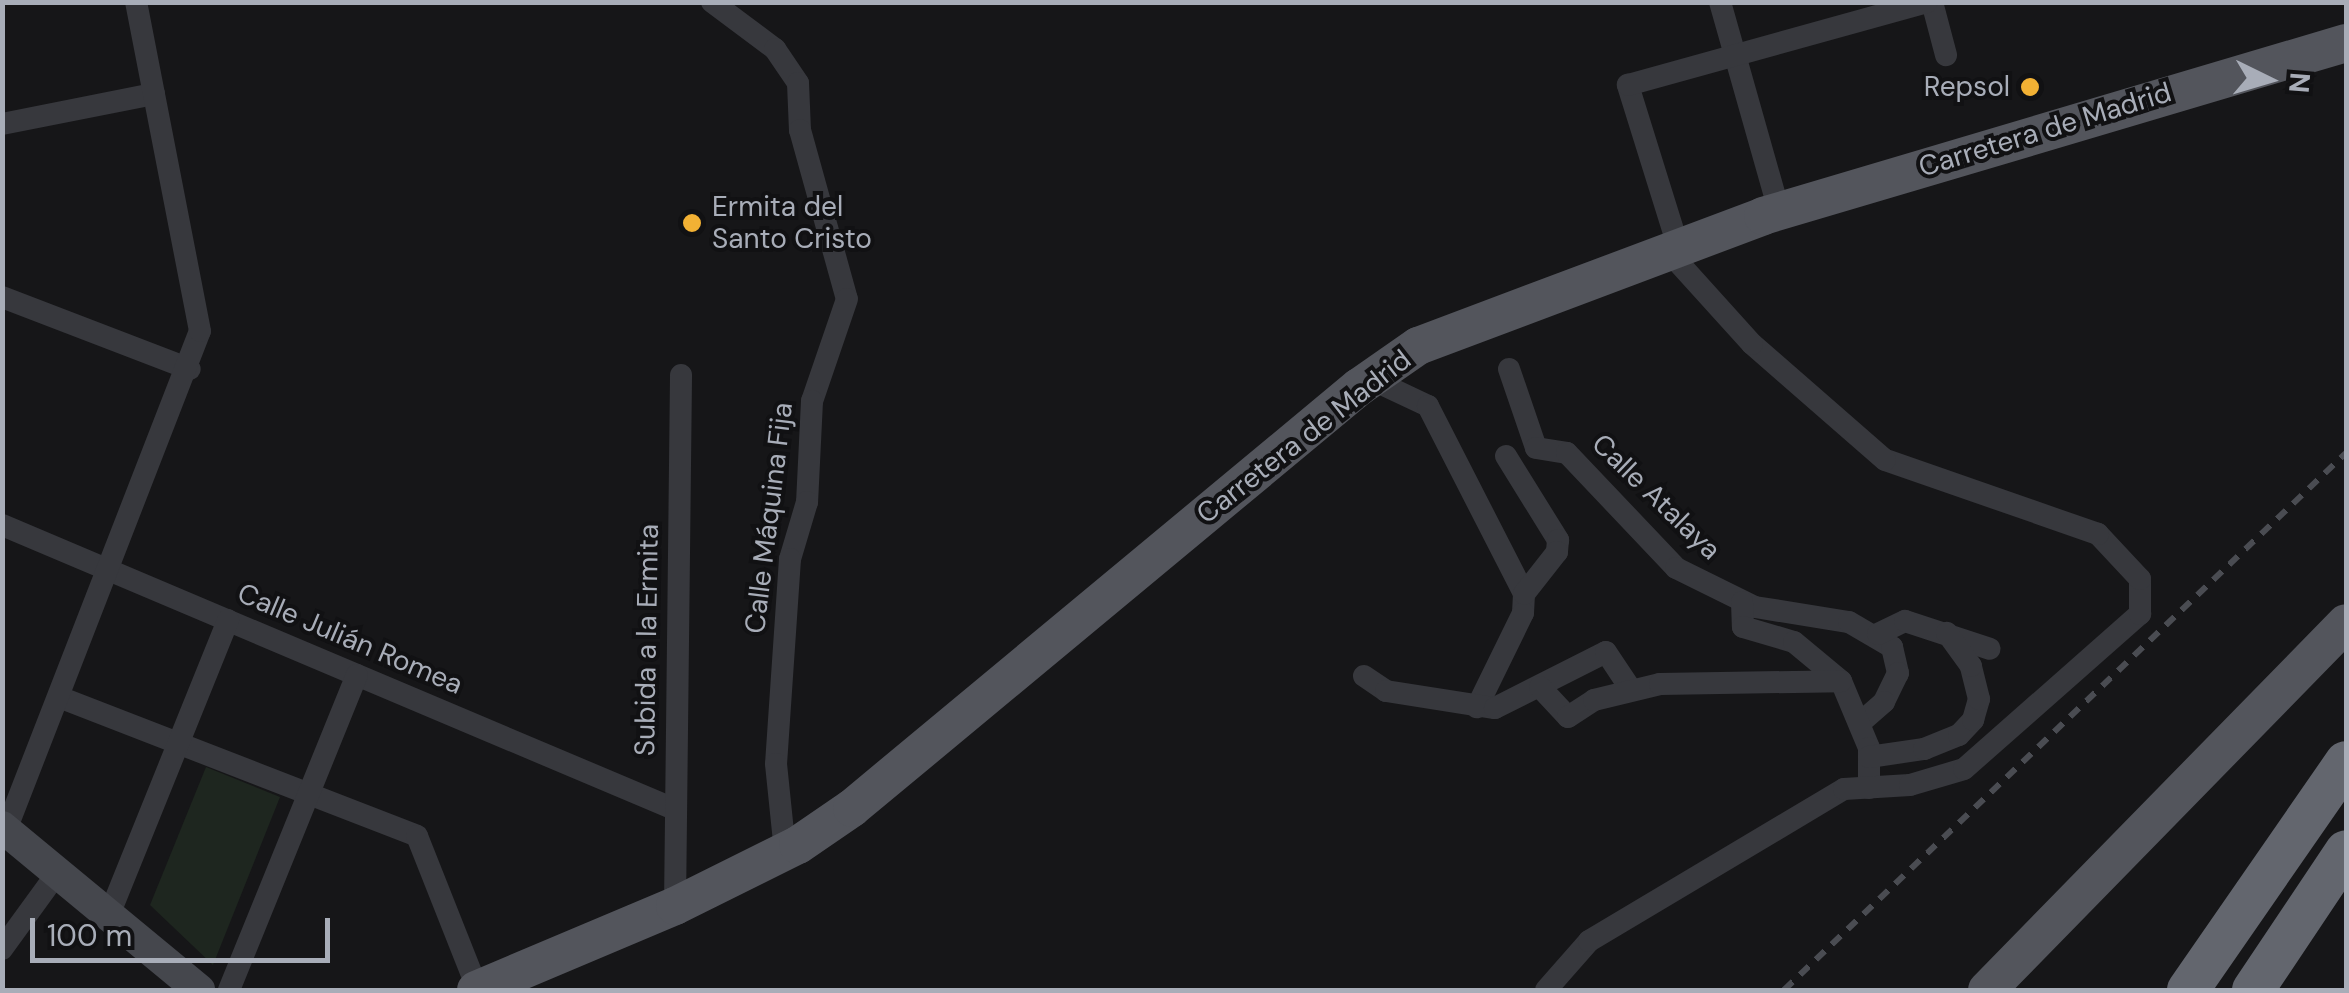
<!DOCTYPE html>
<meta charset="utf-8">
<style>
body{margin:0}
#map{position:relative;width:2349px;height:993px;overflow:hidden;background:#161618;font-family:"DM Sans",sans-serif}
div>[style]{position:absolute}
.green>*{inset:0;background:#1e261f}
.street>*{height:22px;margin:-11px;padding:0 11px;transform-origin:11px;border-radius:11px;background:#37383d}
.secondary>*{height:32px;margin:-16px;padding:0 16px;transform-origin:16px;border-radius:16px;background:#45474d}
.primary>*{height:38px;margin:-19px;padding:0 19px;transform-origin:19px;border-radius:19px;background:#53555c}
.highway>*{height:42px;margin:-21px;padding:0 21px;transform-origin:21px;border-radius:21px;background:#63666e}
.rail>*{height:6px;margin-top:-3px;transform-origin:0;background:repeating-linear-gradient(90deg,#4a4c52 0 12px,transparent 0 22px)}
.dots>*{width:28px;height:28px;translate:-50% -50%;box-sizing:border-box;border:5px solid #111113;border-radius:50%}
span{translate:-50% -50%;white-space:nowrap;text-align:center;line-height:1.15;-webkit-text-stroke:8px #111113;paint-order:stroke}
.poi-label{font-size:28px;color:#a8adb8}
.right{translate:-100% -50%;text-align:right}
.left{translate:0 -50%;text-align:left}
.street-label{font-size:28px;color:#a8adb8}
.frame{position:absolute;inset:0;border:5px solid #a8adb8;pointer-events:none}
.north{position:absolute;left:2219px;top:30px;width:100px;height:100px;-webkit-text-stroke:8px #111113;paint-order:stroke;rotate:95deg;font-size:28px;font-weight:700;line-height:40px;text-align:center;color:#a8adb8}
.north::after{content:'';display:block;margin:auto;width:35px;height:45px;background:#a8adb8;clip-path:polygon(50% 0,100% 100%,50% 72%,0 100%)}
.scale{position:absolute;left:30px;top:918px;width:300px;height:45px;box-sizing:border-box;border:5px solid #a8adb8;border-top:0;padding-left:12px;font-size:30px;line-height:35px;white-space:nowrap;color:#a8adb8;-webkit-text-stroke:8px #111113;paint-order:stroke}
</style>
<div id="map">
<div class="green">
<i style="clip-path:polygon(206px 767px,280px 797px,213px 965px,150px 905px)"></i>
</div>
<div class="street">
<i style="left:712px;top:2px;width:79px;rotate:36.7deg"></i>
<i style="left:775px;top:49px;width:41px;rotate:55.9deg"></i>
<i style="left:798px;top:83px;width:47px;rotate:87.6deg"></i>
<i style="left:800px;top:130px;width:175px;rotate:74.5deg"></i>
<i style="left:847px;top:299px;width:108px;rotate:108.9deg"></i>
<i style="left:812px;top:401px;width:101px;rotate:92.8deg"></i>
<i style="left:807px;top:502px;width:59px;rotate:106.6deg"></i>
<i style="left:790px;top:559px;width:205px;rotate:93.9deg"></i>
<i style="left:776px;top:764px;width:87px;rotate:84.1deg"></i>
<i style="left:1720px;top:2px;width:217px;rotate:74.2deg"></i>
<i style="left:1932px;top:2px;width:55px;rotate:75.2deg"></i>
<i style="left:2px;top:124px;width:155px;rotate:-11.2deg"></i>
<i style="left:1678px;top:246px;width:169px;rotate:-107.3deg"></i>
<i style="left:1628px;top:85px;width:310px;rotate:-15.5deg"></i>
<i style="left:2px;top:297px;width:201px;rotate:21deg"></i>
<i style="left:1509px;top:369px;width:83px;rotate:71.1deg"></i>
<i style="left:1536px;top:448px;width:31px;rotate:9deg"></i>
<i style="left:1567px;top:453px;width:158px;rotate:46.5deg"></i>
<i style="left:1676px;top:568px;width:88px;rotate:26.3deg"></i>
<i style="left:1755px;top:607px;width:95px;rotate:9.1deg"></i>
<i style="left:1849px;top:622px;width:50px;rotate:30.2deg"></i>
<i style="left:1892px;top:647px;width:27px;rotate:77deg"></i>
<i style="left:1898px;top:673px;width:32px;rotate:116deg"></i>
<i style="left:1884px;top:702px;width:30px;rotate:139deg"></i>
<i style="left:1371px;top:379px;width:63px;rotate:25.3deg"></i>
<i style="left:1428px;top:406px;width:211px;rotate:62.9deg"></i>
<i style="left:1524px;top:594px;width:19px;rotate:93deg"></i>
<i style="left:1523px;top:613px;width:105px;rotate:116.1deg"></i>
<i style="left:1506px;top:456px;width:99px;rotate:58.2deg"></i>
<i style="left:1558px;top:540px;width:12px;rotate:95deg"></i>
<i style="left:1557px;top:552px;width:53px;rotate:128.2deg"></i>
<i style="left:2px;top:525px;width:730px;rotate:22.91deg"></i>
<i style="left:1742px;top:602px;width:25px;rotate:88deg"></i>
<i style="left:1743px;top:627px;width:53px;rotate:16.4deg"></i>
<i style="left:1794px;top:642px;width:61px;rotate:39.7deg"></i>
<i style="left:1841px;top:681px;width:73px;rotate:67.3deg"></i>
<i style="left:1869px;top:748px;width:40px;rotate:90deg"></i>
<i style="left:1878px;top:634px;width:30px;rotate:-26deg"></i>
<i style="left:1905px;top:621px;width:89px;rotate:18.2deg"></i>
<i style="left:1364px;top:676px;width:27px;rotate:34deg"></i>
<i style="left:1386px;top:691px;width:110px;rotate:8.9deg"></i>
<i style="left:1495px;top:708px;width:124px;rotate:-26.8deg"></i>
<i style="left:1606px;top:652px;width:43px;rotate:56.3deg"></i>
<i style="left:1540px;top:687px;width:41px;rotate:47deg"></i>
<i style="left:1568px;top:717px;width:31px;rotate:-33deg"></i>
<i style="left:1594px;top:700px;width:68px;rotate:-13.6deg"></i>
<i style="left:1660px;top:684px;width:181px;rotate:-0.9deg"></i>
<i style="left:59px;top:697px;width:384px;rotate:21.2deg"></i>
<i style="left:417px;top:836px;width:166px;rotate:68.4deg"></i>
<i style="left:1869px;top:757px;width:56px;rotate:-8.3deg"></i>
<i style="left:1924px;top:749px;width:38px;rotate:-22deg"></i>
<i style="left:1959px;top:735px;width:21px;rotate:-47deg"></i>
<i style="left:1973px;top:720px;width:22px;rotate:-74deg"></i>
<i style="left:1979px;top:699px;width:34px;rotate:-104deg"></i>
<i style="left:1971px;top:666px;width:41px;rotate:-126deg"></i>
<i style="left:6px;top:830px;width:535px;rotate:-68.76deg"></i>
<i style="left:200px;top:331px;width:335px;rotate:-101deg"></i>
<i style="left:675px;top:906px;width:531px;rotate:-89.35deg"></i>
<i style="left:109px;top:915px;width:318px;rotate:-68deg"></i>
<i style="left:2px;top:949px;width:95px;rotate:-54deg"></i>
<i style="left:229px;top:990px;width:340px;rotate:-67.9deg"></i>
<i style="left:1546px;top:990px;width:65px;rotate:-48.7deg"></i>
<i style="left:1589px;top:941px;width:297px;rotate:-30.8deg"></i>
<i style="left:1844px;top:789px;width:66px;rotate:-3.5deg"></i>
<i style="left:1910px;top:785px;width:56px;rotate:-16.5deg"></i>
<i style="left:1964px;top:769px;width:235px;rotate:-41.4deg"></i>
<i style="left:2140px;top:614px;width:35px;rotate:-90deg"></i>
<i style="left:2140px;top:579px;width:62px;rotate:-133deg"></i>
<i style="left:2098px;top:534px;width:225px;rotate:-160.8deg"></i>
<i style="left:1885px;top:460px;width:176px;rotate:-138.9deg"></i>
<i style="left:1752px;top:344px;width:127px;rotate:-132.1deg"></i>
</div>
<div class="secondary">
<i style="left:2px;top:827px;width:256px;rotate:39.6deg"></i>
</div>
<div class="primary">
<i style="left:476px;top:990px;width:216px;rotate:-22.9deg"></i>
<i style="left:675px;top:906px;width:137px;rotate:-26.4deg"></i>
<i style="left:798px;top:845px;width:65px;rotate:-34.4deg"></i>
<i style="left:852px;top:808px;width:659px;rotate:-39.71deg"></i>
<i style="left:1359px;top:387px;width:72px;rotate:-34.8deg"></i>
<i style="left:1418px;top:346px;width:369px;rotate:-20.6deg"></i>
<i style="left:1763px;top:216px;width:608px;rotate:-16.53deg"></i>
<i style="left:1987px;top:990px;width:513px;rotate:-45.63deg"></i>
</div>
<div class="highway">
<i style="left:2188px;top:990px;width:277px;rotate:-55.3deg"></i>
<i style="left:2253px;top:990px;width:167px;rotate:-56.2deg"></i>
</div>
<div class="rail">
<i style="left:1784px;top:990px;width:777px;rotate:-43.7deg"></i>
</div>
<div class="dots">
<i style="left:2030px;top:87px;background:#f2b134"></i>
<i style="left:692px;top:223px;background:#f2b134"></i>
</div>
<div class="poi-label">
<span class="right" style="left:2010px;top:87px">Repsol</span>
<span class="left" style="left:712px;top:223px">Ermita del<br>Santo Cristo</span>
</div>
<div class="street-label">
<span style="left:2045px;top:130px;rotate:-17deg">Carretera de Madrid</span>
<span style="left:1304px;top:437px;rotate:-38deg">Carretera de Madrid</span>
<span style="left:1656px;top:497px;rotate:44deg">Calle Atalaya</span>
<span style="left:769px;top:518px;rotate:-83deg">Calle Máquina Fija</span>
<span style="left:350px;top:639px;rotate:23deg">Calle Julián Romea</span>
<span style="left:647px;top:640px;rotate:-89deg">Subida a la Ermita</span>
</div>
<div class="frame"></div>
<div class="north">N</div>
<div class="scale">100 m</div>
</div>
